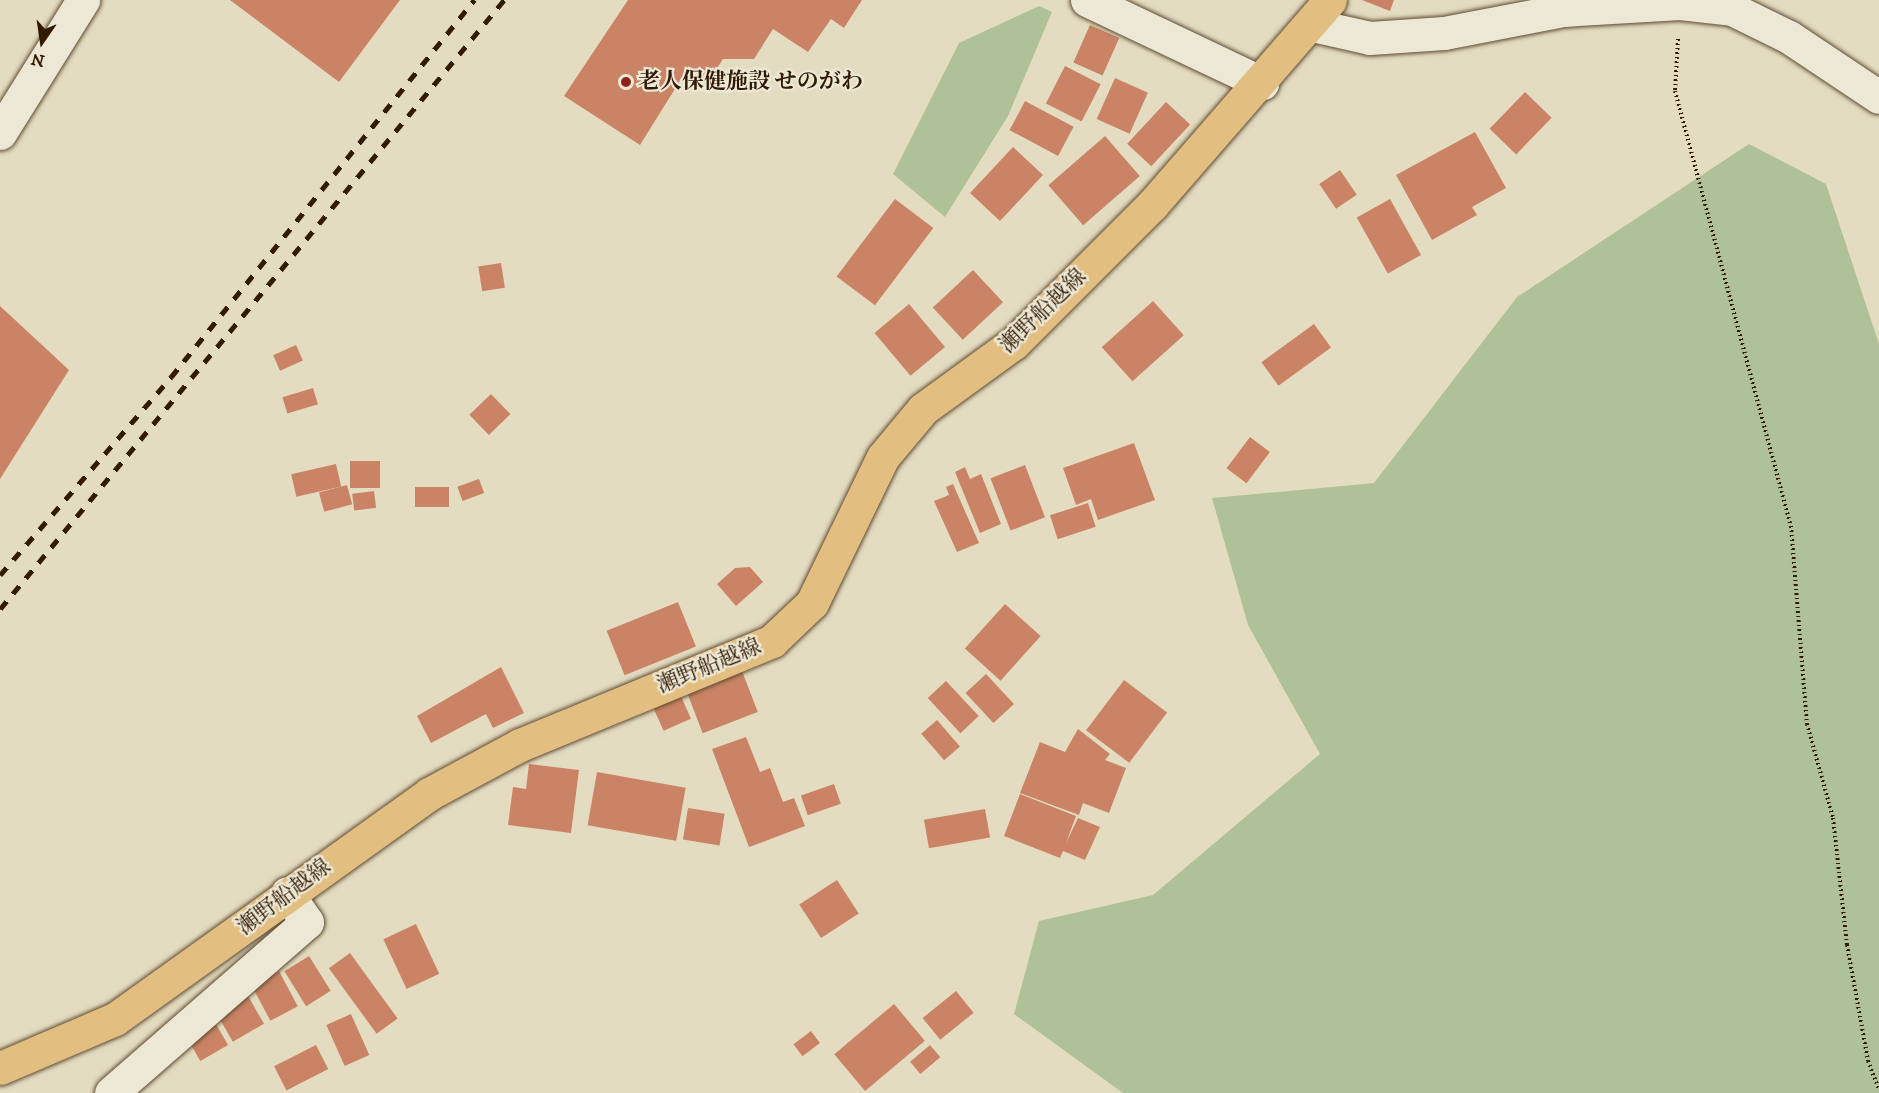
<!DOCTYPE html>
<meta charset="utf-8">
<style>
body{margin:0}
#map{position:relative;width:1879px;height:1093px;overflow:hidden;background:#e4dcc0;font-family:"IM FELL DW Pica","Noto Serif JP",serif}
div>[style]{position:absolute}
.green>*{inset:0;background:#afc297}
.building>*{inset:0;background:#ca8465;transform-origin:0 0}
.path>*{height:4px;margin-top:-2px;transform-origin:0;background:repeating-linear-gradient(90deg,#321b04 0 1.5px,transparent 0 4.5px)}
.roads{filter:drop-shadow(0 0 2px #5e4b33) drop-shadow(0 0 2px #5e4b33)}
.minor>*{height:33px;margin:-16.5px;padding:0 16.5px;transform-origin:16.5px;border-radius:16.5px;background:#ede8d6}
.major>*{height:33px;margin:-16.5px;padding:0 16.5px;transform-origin:16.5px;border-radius:16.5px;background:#e2be80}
.rail>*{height:4.5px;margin-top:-2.25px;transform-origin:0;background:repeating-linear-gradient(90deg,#321b04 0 10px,transparent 0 20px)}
.dots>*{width:16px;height:16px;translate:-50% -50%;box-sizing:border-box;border:3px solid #ede8d6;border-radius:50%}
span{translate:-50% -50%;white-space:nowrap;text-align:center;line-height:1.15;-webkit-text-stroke:4.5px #ede8d6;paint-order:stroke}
.poi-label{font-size:22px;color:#321b04;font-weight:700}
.left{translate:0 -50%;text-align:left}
.street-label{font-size:22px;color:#321b04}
.north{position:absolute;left:12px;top:12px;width:60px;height:60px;-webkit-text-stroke:4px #ede8d6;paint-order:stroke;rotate:193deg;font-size:16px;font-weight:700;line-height:24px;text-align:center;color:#321b04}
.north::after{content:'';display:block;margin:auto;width:21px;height:27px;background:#321b04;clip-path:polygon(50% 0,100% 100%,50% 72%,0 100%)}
</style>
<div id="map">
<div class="green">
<i style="clip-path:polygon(1039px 6px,1052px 12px,1008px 116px,945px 217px,893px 174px,959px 43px)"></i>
<i style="clip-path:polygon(1749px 144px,1826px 184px,1879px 344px,1879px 1093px,1123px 1093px,1014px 1014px,1039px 921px,1153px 895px,1320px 754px,1248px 625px,1212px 498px,1374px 483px,1517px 297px)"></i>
</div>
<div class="building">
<i style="clip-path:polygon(230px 0,400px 0,339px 82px)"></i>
<i style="clip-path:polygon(628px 0,862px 0,844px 28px,831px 19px,808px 52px,773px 29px,754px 59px,723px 59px,708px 82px,688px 68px,640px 145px,564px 96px)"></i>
<i style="clip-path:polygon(1362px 0,1394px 0,1390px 11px)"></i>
<i style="left:1090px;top:25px;width:32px;height:41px;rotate:24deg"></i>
<i style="left:1065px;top:66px;width:40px;height:42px;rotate:27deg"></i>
<i style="left:1115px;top:78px;width:36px;height:45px;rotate:24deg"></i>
<i style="left:1525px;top:92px;width:37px;height:51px;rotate:44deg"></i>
<i style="left:1025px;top:101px;width:55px;height:33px;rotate:28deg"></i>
<i style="left:1166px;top:102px;width:33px;height:57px;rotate:43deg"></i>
<i style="clip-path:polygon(1475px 132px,1506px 188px,1472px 207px,1477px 215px,1432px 240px,1396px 175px)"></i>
<i style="left:1105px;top:136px;width:53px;height:75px;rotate:49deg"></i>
<i style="left:1013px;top:147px;width:41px;height:63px;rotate:43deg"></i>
<i style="left:1340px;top:170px;width:30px;height:25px;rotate:56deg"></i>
<i style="left:895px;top:199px;width:48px;height:97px;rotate:37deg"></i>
<i style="left:1390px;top:199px;width:64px;height:38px;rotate:61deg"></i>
<i style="left:501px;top:263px;width:25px;height:23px;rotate:81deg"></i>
<i style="left:973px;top:270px;width:44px;height:55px;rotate:47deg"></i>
<i style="left:1153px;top:301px;width:46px;height:69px;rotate:48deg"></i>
<i style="left:909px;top:304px;width:56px;height:45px;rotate:50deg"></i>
<i style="clip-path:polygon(0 306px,69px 370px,0 479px)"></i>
<i style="left:1314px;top:324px;width:29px;height:65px;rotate:54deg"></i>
<i style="left:296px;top:345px;width:17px;height:25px;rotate:66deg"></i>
<i style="left:313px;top:388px;width:17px;height:32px;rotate:73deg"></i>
<i style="left:491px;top:394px;width:28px;height:30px;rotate:46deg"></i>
<i style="left:1250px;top:437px;width:25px;height:39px;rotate:37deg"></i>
<i style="clip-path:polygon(1134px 443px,1155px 500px,1098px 520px,1091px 499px,1076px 505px,1063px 468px)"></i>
<i style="left:350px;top:461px;width:30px;height:27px"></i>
<i style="left:336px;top:464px;width:23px;height:46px;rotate:77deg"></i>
<i style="left:1025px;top:465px;width:56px;height:37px;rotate:69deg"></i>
<i style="clip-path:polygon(965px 467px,970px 479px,981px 474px,1001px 524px,980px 533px,955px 472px)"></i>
<i style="left:479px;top:479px;width:15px;height:23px;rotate:70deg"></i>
<i style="clip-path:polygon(953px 484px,979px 543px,957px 552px,934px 501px,949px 495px,946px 487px)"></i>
<i style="left:347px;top:485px;width:20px;height:29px;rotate:75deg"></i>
<i style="left:415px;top:487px;width:34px;height:20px"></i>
<i style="left:374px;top:491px;width:17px;height:22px;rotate:83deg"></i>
<i style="left:1088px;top:503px;width:25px;height:40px;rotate:72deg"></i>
<i style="clip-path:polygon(750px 567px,763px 582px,736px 606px,717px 584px,735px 568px)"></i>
<i style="left:678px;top:602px;width:48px;height:77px;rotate:68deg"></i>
<i style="left:1005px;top:604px;width:48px;height:60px;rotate:42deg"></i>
<i style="clip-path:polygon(501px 667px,524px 713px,493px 728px,486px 714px,431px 743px,417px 716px)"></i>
<i style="left:742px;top:671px;width:44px;height:59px;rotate:69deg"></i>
<i style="left:986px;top:674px;width:41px;height:28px;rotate:47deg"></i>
<i style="left:1124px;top:680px;width:54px;height:63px;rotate:37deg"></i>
<i style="left:946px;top:681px;width:48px;height:25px;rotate:47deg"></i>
<i style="left:680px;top:694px;width:27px;height:30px;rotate:66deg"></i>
<i style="left:937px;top:720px;width:35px;height:21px;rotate:49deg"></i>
<i style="clip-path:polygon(1078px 729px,1110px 754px,1105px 760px,1126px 768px,1109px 813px,1083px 803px,1079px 815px,1020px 793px,1040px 742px,1065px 752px)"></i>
<i style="clip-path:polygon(746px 737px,760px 772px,770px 768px,783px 802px,794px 798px,805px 826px,749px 847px,712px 749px)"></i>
<i style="clip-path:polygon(529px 764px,579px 770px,571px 833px,508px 825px,513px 787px,526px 789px)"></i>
<i style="left:597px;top:772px;width:90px;height:54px;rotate:10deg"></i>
<i style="left:834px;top:784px;width:21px;height:35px;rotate:71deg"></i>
<i style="clip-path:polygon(1020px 794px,1076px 816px,1066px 843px,1078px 818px,1100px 827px,1085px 860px,1063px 851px,1060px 858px,1004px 836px)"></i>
<i style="left:688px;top:808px;width:37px;height:32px;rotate:9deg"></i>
<i style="left:985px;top:809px;width:29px;height:62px;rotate:80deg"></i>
<i style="left:837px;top:880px;width:40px;height:45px;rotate:57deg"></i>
<i style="left:416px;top:924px;width:55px;height:36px;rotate:65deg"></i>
<i style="left:350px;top:953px;width:81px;height:26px;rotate:54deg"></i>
<i style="left:309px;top:956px;width:41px;height:29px;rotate:58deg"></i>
<i style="left:279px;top:971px;width:40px;height:31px;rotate:62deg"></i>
<i style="left:956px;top:991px;width:28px;height:43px;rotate:51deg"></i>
<i style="left:248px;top:996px;width:32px;height:36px;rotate:60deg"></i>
<i style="left:894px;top:1004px;width:48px;height:78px;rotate:50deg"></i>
<i style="left:351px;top:1014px;width:45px;height:27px;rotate:66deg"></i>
<i style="left:213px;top:1019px;width:30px;height:32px;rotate:60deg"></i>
<i style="left:811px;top:1031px;width:15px;height:22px;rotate:53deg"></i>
<i style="left:316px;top:1045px;width:27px;height:47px;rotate:63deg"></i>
<i style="left:930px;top:1045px;width:16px;height:26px;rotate:50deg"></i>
</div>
<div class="path">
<i style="left:1678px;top:39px;width:52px;rotate:93.3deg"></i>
<i style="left:1675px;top:91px;width:450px;rotate:75.1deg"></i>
<i style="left:1791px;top:526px;width:199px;rotate:85.4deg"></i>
<i style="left:1807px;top:724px;width:98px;rotate:74.5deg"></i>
<i style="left:1833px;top:818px;width:128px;rotate:83.7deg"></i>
<i style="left:1847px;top:945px;width:118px;rotate:79.7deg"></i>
<i style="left:1868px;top:1061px;width:31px;rotate:69deg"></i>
</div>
<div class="roads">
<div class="minor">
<i style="left:1087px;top:0;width:194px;rotate:25.4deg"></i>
<i style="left:1312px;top:25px;width:59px;rotate:12.6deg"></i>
<i style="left:1370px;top:38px;width:74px;rotate:-3.9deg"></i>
<i style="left:1444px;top:33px;width:121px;rotate:-10.9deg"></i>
<i style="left:1563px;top:10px;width:117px;rotate:-3.4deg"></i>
<i style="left:1680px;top:3px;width:52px;rotate:6.6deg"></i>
<i style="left:1732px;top:9px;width:64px;rotate:26.2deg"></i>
<i style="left:1789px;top:37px;width:108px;rotate:33.7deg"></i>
<i style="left:0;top:133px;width:157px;rotate:-58deg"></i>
<i style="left:111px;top:1093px;width:260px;rotate:-41.1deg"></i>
<i style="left:307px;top:922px;width:35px;rotate:-125deg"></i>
</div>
<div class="major">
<i style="left:0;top:1068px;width:125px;rotate:-23.1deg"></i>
<i style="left:115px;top:1019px;width:386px;rotate:-35.6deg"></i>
<i style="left:429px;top:794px;width:103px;rotate:-28.3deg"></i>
<i style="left:520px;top:745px;width:273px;rotate:-22.4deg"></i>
<i style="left:772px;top:641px;width:55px;rotate:-43.5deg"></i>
<i style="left:812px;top:603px;width:162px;rotate:-64.1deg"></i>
<i style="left:883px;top:457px;width:62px;rotate:-50.2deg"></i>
<i style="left:923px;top:409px;width:112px;rotate:-36deg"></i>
<i style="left:1014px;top:343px;width:195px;rotate:-45deg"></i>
<i style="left:1152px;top:205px;width:271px;rotate:-49deg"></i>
</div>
</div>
<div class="rail">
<i style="left:0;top:575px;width:262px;rotate:-49.2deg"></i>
<i style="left:171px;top:377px;width:484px;rotate:-51.2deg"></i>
<i style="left:0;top:609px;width:791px;rotate:-50.39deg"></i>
</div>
<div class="dots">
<i style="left:626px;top:82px;background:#8f2418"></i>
</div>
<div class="poi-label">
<span class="left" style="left:638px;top:82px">老人保健施設 せのがわ</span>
</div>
<div class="street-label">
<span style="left:1043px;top:311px;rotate:-44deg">瀬野船越線</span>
<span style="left:709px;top:666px;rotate:-22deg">瀬野船越線</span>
<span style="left:284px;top:897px;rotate:-37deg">瀬野船越線</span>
</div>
<div class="north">N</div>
</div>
